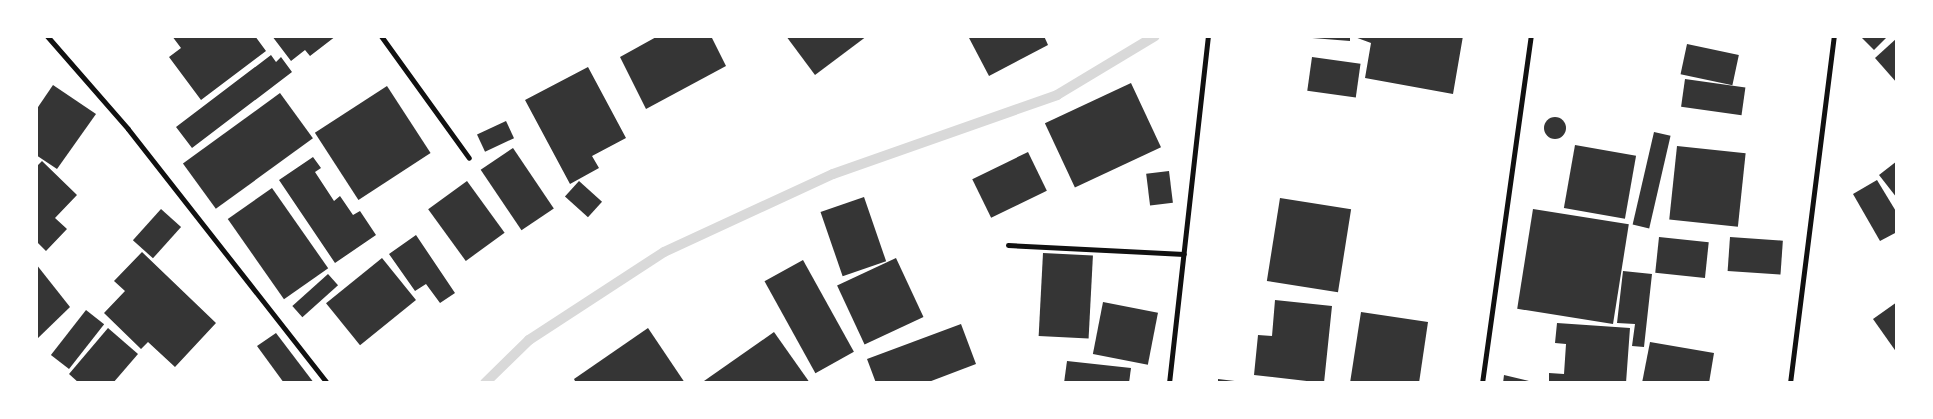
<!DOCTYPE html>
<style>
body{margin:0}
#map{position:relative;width:1933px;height:419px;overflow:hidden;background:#fff;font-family:"Fira Sans",sans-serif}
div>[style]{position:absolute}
.stream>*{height:10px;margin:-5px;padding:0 5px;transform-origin:5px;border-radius:5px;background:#d9d9d9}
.building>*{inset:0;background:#353535;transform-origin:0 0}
.round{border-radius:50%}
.minor>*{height:5px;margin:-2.5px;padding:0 2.5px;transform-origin:2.5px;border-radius:2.5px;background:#111}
span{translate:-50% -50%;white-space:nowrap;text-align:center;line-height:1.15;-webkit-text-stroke:4px #fff;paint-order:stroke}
.frame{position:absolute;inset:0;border:38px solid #fff;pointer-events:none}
</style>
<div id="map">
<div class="stream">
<i style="left:485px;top:383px;width:62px;rotate:-44.3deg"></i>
<i style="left:529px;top:340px;width:161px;rotate:-33.1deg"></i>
<i style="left:664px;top:252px;width:186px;rotate:-24.8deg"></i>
<i style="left:833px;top:174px;width:238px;rotate:-19.4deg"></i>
<i style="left:1057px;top:95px;width:114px;rotate:-31deg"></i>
</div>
<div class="building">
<i style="clip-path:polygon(172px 36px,255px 36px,266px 51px,201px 100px,169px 57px,181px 48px)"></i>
<i style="clip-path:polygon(272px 36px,336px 36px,310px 56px,305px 50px,291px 61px)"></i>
<i style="clip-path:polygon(658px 36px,711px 36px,726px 66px,646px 109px,620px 57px)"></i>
<i style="clip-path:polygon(786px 36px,867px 36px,815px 75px)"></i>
<i style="clip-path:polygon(968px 36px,1044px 36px,1048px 45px,989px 76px)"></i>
<i style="clip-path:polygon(1287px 36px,1350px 36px,1350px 41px)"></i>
<i style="clip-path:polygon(1352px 36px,1463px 36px,1453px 94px,1365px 78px,1371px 43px)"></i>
<i style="clip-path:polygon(1860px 36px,1888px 36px,1874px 50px)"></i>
<i style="clip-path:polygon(1897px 38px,1897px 83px,1875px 58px)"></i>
<i style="left:1687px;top:44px;width:53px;height:31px;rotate:12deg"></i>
<i style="clip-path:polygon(271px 55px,276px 62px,281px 57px,292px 72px,192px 148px,176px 127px)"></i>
<i style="left:1312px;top:57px;width:49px;height:34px;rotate:8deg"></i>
<i style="clip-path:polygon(588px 67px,626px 138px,592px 156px,599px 168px,570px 184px,525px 100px)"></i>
<i style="left:1685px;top:79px;width:61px;height:28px;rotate:8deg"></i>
<i style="left:1131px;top:83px;width:71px;height:95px;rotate:65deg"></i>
<i style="clip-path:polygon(53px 85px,96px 114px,57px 169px,36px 155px,36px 110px)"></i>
<i style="left:387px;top:86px;width:80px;height:86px;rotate:57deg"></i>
<i style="left:280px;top:93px;width:56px;height:120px;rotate:54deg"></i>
<i class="round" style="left:1544px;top:117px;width:22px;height:22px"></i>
<i style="left:506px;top:121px;width:19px;height:32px;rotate:65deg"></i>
<i style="left:1654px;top:132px;width:17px;height:95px;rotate:13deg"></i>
<i style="left:1575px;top:145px;width:62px;height:64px;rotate:10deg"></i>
<i style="left:1677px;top:146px;width:69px;height:74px;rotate:6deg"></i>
<i style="left:513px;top:148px;width:73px;height:39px;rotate:56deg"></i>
<i style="left:1028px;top:152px;width:43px;height:62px;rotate:64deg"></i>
<i style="clip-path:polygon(313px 157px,321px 168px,315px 172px,334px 201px,340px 196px,353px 215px,360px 211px,376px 235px,335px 263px,279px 180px)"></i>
<i style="clip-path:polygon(42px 161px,77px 195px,55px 218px,67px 229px,46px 251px,36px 241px,36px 167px)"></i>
<i style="clip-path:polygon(1897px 161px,1897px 198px,1879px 175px)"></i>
<i style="left:1169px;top:171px;width:32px;height:23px;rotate:83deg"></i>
<i style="clip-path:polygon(1877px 180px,1897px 213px,1897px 232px,1880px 241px,1853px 194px)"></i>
<i style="left:467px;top:181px;width:64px;height:48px;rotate:54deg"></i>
<i style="left:579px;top:181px;width:31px;height:21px;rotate:42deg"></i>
<i style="left:272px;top:188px;width:98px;height:54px;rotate:55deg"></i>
<i style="left:864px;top:197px;width:68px;height:46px;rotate:71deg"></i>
<i style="left:1280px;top:198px;width:72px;height:84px;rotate:9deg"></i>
<i style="left:161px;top:209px;width:27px;height:42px;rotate:42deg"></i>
<i style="left:1533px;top:209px;width:97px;height:101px;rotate:9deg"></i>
<i style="clip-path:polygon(416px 235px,455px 293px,440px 303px,426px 284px,415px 291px,389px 254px)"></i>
<i style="left:1659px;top:237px;width:50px;height:36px;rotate:6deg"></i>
<i style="left:1730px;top:237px;width:53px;height:34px;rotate:4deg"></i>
<i style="clip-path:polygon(142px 252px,216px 323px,175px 367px,148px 342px,141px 349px,104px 313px,125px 291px,114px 281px)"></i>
<i style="left:1043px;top:253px;width:50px;height:83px;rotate:3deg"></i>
<i style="left:382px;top:258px;width:54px;height:72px;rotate:51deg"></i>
<i style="left:896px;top:258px;width:65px;height:65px;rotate:65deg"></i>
<i style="left:803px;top:260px;width:105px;height:44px;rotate:61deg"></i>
<i style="clip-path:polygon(36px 264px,70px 307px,37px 339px,36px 338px)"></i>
<i style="clip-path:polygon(1623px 271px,1652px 274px,1644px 347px,1632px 346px,1635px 324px,1617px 323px)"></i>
<i style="left:328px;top:274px;width:15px;height:48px;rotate:48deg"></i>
<i style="clip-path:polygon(1275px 300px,1332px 306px,1324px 383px,1254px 375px,1258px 335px,1272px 336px)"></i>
<i style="left:1103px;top:302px;width:56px;height:53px;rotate:11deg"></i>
<i style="clip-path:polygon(1897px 302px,1897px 353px,1873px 319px)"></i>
<i style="left:86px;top:310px;width:23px;height:57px;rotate:38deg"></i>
<i style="clip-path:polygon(1361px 312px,1428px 322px,1419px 383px,1350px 383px)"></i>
<i style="clip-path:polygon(1557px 323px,1630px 328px,1626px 383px,1549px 383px,1549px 373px,1564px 374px,1566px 344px,1555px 343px)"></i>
<i style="clip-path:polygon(961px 324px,976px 364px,926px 383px,876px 383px,867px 359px)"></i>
<i style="clip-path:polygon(108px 328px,138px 354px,113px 383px,79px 383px,69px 374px)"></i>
<i style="clip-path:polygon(648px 328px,685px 383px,576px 383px,574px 379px)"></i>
<i style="clip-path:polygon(774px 332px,810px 383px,705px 383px,704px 381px)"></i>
<i style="clip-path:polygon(276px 333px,314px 383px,284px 383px,257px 346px)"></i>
<i style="clip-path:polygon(1650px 342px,1714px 353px,1709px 383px,1642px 383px)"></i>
<i style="clip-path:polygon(1067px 361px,1131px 368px,1129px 383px,1064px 383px)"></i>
<i style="clip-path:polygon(1504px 375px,1529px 381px,1529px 383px,1503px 383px)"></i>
<i style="clip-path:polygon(1218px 379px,1243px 382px,1243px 383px,1218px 383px)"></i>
</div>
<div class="minor">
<i style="left:47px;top:36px;width:123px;rotate:48.9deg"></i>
<i style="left:128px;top:129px;width:323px;rotate:51.9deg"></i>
<i style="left:381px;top:36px;width:150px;rotate:54.2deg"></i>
<i style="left:1008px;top:245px;width:176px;rotate:2.9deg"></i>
<i style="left:1169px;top:383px;width:349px;rotate:-83.6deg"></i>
<i style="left:1482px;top:383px;width:350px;rotate:-82deg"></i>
<i style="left:1790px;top:383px;width:350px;rotate:-82.8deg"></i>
</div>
<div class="frame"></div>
</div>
